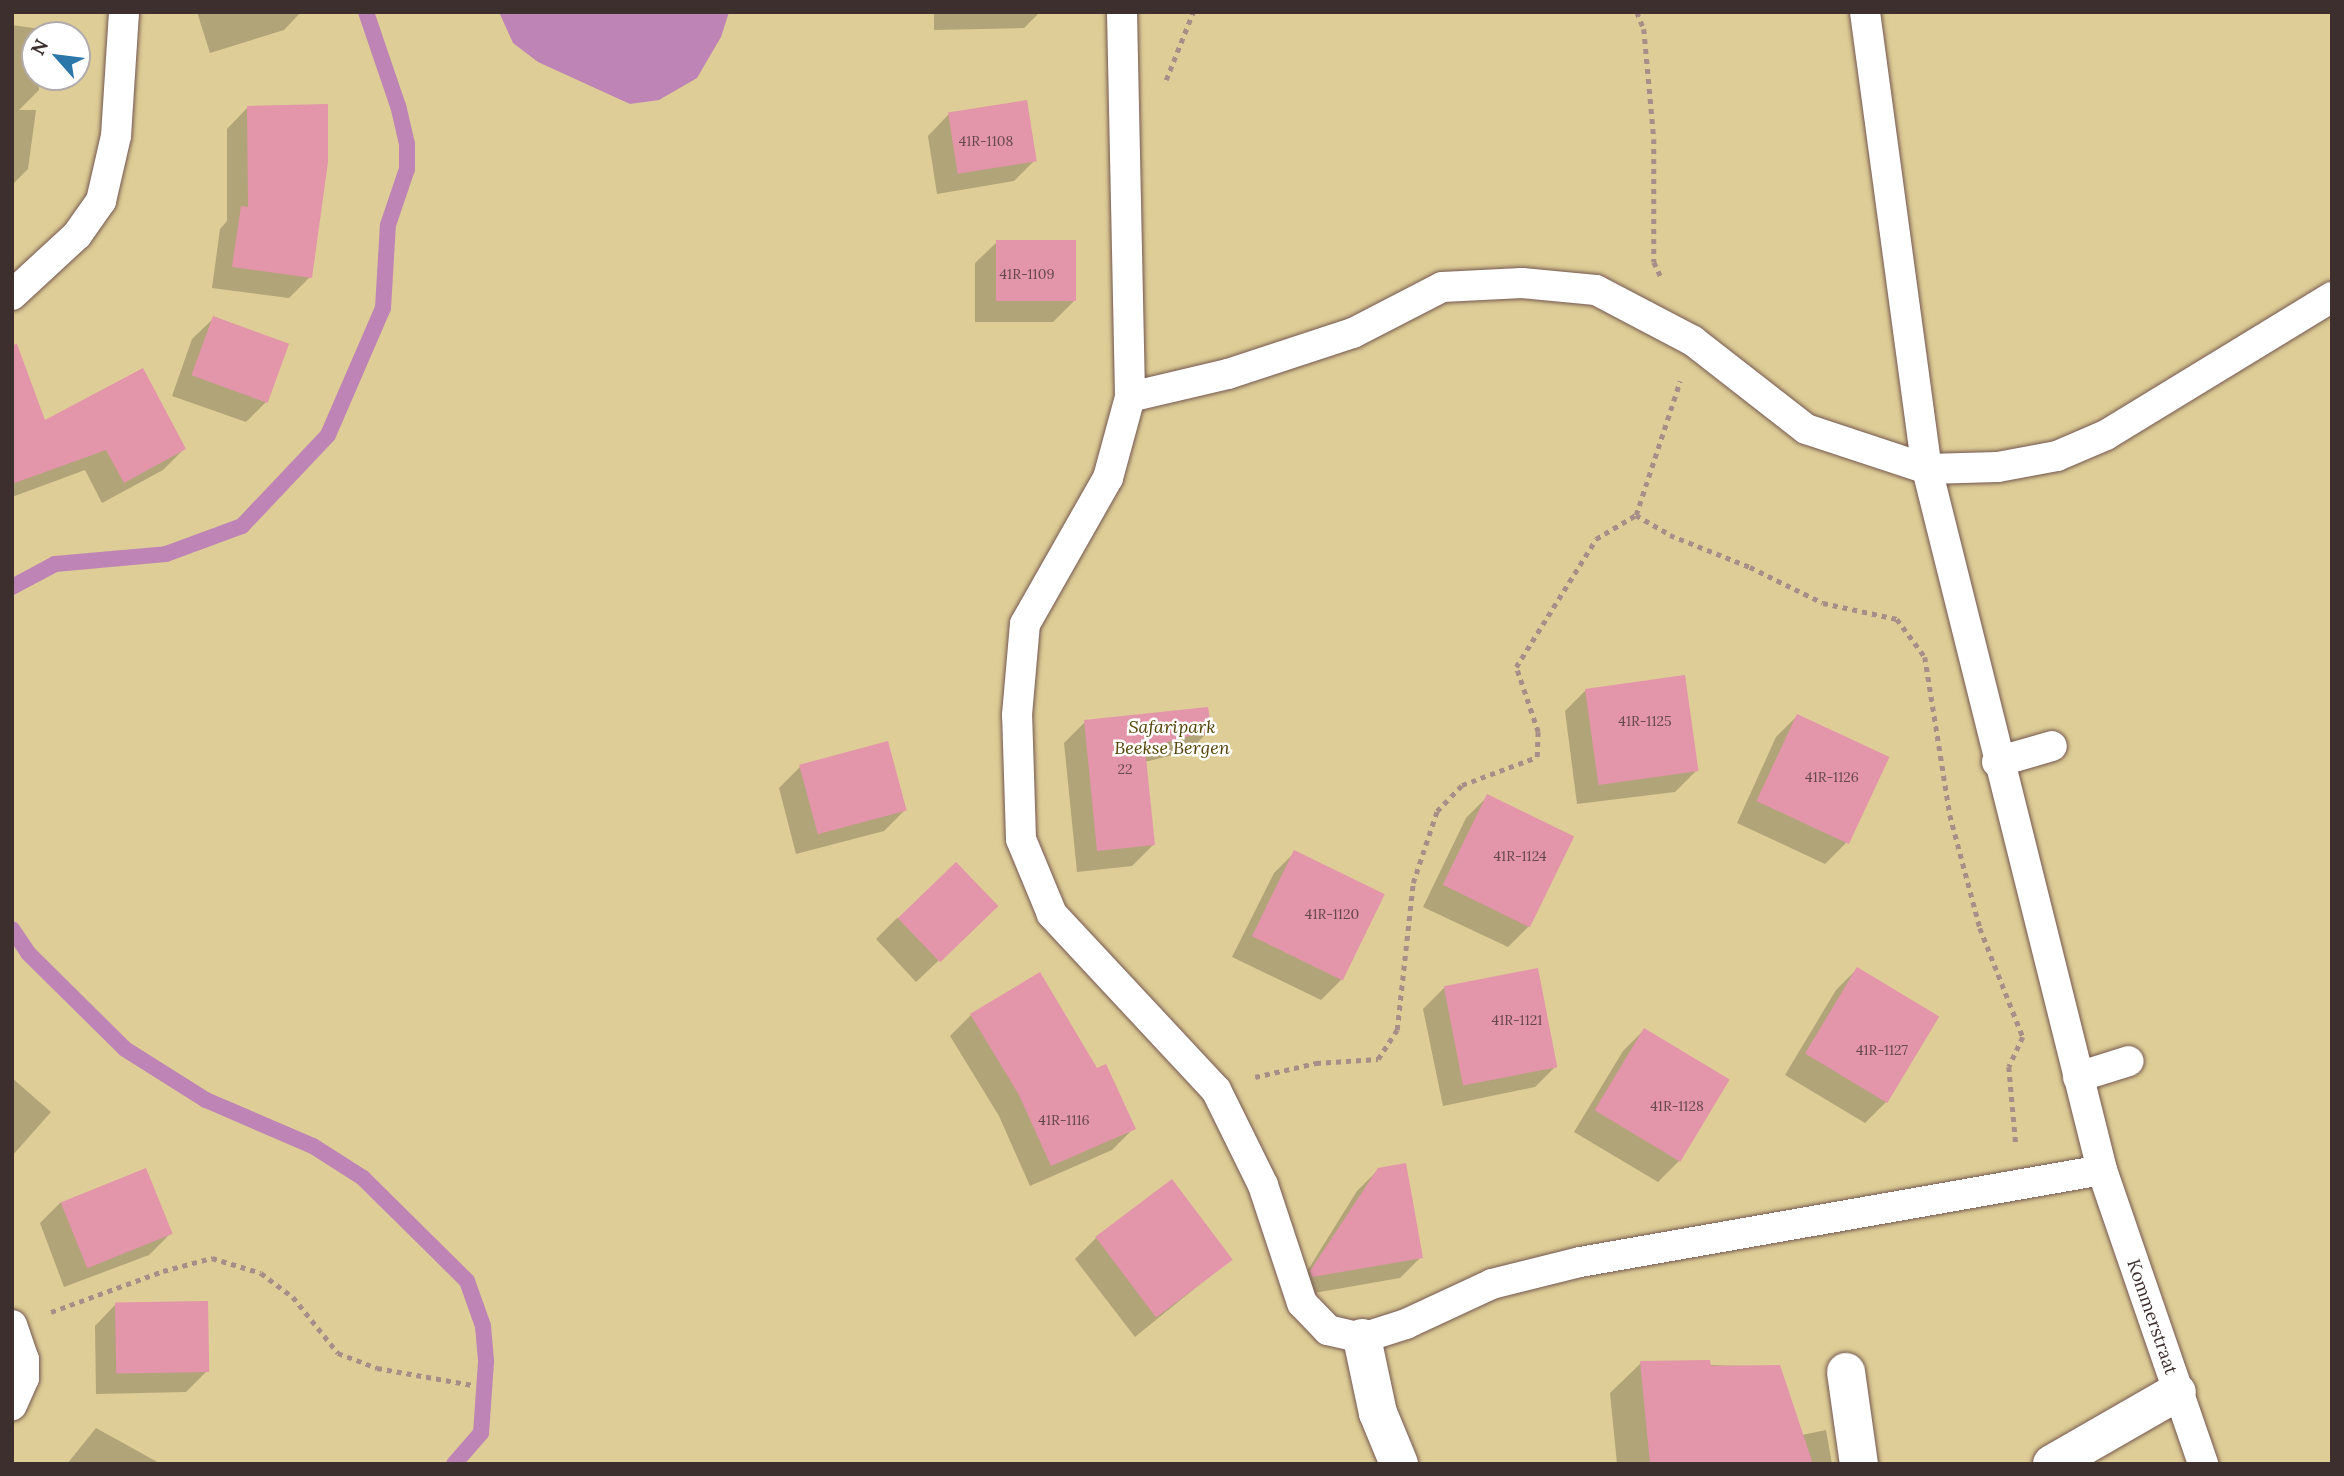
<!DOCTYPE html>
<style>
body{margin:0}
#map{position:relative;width:2344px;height:1476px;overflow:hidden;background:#f9d7cf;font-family:Lora,serif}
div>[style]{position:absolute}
.green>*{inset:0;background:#decd96}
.water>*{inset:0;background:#be84b5}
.shadow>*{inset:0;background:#0003}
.stream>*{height:16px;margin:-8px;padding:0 8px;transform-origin:8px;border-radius:8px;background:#be84b5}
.building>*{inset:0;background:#e395aa;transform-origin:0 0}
.path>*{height:4.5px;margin-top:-2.25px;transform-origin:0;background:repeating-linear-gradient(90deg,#a78e88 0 5px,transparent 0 10px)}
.roads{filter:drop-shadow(0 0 2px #745750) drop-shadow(0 0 2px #745750)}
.lane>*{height:30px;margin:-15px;padding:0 15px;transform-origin:15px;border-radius:15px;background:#fff}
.street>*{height:38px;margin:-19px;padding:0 19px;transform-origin:19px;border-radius:19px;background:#fff}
span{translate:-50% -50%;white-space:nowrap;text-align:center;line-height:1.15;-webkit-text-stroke:5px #fff;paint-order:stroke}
.number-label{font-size:14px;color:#66484c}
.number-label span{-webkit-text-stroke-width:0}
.park-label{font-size:18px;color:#544408;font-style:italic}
.street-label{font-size:18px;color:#3d2f2d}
.frame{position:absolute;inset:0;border:14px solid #3d2f2d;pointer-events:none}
.north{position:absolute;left:21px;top:21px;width:70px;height:70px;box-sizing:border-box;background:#fff;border:2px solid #b1acab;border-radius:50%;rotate:298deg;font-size:19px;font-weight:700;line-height:28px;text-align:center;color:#3d2f2d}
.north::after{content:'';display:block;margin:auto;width:24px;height:32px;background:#2b77aa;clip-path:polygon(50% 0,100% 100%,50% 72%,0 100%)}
</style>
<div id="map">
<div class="green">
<i style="clip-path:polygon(evenodd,12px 12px,2332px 12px,2332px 1464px,12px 1464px,12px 12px,35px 35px,77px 35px,77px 77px,35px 77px,35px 35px)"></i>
</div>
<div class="water">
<i style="clip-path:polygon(499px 12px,729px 12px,721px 37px,697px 78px,659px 100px,630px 104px,538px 62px,513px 43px)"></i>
</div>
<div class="shadow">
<i style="clip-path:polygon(197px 12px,301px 12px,284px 30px,210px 53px)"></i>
<i style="clip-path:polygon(934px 12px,1040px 12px,1024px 28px,934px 30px)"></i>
<i style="clip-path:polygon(12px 25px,48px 30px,47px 35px,35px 35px,39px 90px,19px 110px,36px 110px,28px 169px,12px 185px)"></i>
<i style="clip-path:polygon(248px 107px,310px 277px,289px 298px,212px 288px,220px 229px,227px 221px,227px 129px)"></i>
<i style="clip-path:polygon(949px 114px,1035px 160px,1014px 181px,937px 194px,928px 136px)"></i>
<i style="clip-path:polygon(997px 242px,1074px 301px,1053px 322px,975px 322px,975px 263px)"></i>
<i style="clip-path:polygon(214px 318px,267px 401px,246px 422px,172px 396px,192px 339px)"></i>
<i style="clip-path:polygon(12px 400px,44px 423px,184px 449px,163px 470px,102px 503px,85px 470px,12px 497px)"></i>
<i style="clip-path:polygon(1586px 690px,1696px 771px,1675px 792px,1577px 804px,1565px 711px)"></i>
<i style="clip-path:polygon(1797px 716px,1846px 843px,1825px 864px,1737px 823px,1776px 737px)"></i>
<i style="clip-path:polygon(1085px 722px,1210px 730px,1189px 751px,1145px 762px,1153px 845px,1132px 866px,1077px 872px,1064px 743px)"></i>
<i style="clip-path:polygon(800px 767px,905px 810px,884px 831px,796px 854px,779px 788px)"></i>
<i style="clip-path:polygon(1487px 797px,1529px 926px,1508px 947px,1423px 907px,1466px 818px)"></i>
<i style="clip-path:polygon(1295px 852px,1342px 979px,1321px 1000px,1232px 957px,1274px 873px)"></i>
<i style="clip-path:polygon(897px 918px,974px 927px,916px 982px,876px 939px)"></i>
<i style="clip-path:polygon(1857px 969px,1886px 1102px,1865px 1123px,1785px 1075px,1836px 990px)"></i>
<i style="clip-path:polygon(1444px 988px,1556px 1066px,1535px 1087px,1443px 1106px,1423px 1009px)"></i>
<i style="clip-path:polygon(971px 1015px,1133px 1129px,1112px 1150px,1030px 1186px,999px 1116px,950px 1036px)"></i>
<i style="clip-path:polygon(1644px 1030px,1679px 1161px,1658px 1182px,1574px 1132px,1623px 1051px)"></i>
<i style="clip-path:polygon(12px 1078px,51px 1112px,12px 1156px)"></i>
<i style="clip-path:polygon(1379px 1169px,1421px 1257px,1400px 1278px,1291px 1297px,1357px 1191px)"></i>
<i style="clip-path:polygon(61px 1202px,170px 1234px,149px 1255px,64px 1287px,40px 1223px)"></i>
<i style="clip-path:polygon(1096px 1238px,1231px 1259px,1135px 1337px,1075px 1259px)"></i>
<i style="clip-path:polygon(116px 1304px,207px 1371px,186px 1392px,96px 1394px,95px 1326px)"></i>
<i style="clip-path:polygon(1641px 1363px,1779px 1367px,1802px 1435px,1826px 1430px,1832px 1464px,1617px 1464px,1610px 1393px)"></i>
<i style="clip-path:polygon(96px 1428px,161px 1464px,67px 1464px)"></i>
</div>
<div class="stream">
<i style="left:12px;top:587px;width:49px;rotate:-28.1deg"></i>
<i style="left:55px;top:564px;width:111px;rotate:-5.1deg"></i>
<i style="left:166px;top:554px;width:81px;rotate:-20.2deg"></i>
<i style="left:242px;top:526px;width:125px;rotate:-46.6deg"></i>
<i style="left:328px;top:435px;width:138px;rotate:-66.6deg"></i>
<i style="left:383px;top:308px;width:83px;rotate:-86.6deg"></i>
<i style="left:388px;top:225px;width:59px;rotate:-71.3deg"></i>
<i style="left:407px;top:169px;width:25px;rotate:-90deg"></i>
<i style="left:407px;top:144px;width:39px;rotate:-103deg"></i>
<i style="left:398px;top:106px;width:99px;rotate:-108.8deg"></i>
<i style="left:12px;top:929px;width:29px;rotate:56deg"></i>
<i style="left:28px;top:953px;width:136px;rotate:44.7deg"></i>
<i style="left:125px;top:1049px;width:96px;rotate:32.2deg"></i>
<i style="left:206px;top:1100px;width:116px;rotate:23.3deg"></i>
<i style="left:313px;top:1146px;width:59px;rotate:32.6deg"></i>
<i style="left:363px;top:1178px;width:146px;rotate:44.7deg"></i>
<i style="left:467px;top:1281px;width:48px;rotate:70.4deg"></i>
<i style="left:483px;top:1326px;width:36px;rotate:85deg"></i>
<i style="left:486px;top:1362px;width:71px;rotate:94deg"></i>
<i style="left:481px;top:1433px;width:41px;rotate:131.1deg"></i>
</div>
<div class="building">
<i style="left:1027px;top:100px;width:62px;height:80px;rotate:81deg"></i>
<i style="clip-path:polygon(328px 104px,328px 162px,312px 278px,232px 267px,241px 206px,248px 207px,247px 106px)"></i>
<i style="left:996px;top:240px;width:80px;height:61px"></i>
<i style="left:213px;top:316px;width:81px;height:63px;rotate:20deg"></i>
<i style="clip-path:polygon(17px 344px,45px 420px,143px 368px,186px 449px,124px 483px,106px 450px,12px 484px,12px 345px)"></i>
<i style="left:1685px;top:675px;width:97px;height:101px;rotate:82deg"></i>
<i style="clip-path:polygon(1208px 707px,1212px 730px,1145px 748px,1155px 845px,1097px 851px,1084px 720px)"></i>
<i style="left:1797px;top:714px;width:102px;height:96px;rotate:25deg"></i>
<i style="left:888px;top:741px;width:72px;height:92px;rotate:75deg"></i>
<i style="left:1487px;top:794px;width:97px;height:101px;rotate:26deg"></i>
<i style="left:1294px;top:850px;width:101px;height:96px;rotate:26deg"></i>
<i style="left:956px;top:862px;width:61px;height:81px;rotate:46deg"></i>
<i style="left:1857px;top:967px;width:96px;height:101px;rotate:31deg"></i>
<i style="left:1538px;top:968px;width:101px;height:96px;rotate:79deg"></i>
<i style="clip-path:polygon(1040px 972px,1097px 1068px,1106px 1064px,1136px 1129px,1051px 1166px,1019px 1095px,970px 1014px)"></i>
<i style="left:1644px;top:1028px;width:100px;height:96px;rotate:31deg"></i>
<i style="clip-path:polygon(1406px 1163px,1423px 1258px,1312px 1277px,1310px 1271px,1378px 1168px)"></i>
<i style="left:146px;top:1168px;width:71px;height:92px;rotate:68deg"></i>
<i style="left:1172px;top:1179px;width:101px;height:96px;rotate:53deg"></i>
<i style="left:208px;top:1301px;width:71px;height:93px;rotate:89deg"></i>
<i style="clip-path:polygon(1710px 1360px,1711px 1366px,1780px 1365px,1813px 1464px,1650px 1464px,1640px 1361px)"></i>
</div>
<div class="path">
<i style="left:1637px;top:12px;width:18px;rotate:68deg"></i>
<i style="left:1644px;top:29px;width:110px;rotate:84.8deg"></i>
<i style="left:1654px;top:139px;width:123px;rotate:90deg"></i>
<i style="left:1654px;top:262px;width:17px;rotate:65deg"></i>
<i style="left:1166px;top:80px;width:73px;rotate:-68.3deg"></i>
<i style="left:1636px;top:515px;width:39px;rotate:30deg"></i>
<i style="left:1670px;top:535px;width:86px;rotate:21.8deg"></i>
<i style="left:1750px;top:567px;width:81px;rotate:26.3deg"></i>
<i style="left:1823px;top:603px;width:76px;rotate:12.2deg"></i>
<i style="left:1897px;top:619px;width:47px;rotate:53.6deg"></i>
<i style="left:1925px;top:657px;width:160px;rotate:81deg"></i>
<i style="left:1950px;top:815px;width:117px;rotate:75.1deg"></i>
<i style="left:1980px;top:928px;width:117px;rotate:68.5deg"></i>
<i style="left:2023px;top:1037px;width:33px;rotate:115deg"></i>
<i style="left:2009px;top:1067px;width:78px;rotate:84.9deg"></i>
<i style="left:1255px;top:1077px;width:63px;rotate:-12.9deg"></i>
<i style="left:1316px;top:1063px;width:62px;rotate:-3.7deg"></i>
<i style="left:1378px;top:1059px;width:35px;rotate:-57deg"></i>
<i style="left:1397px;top:1030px;width:148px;rotate:-83.8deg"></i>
<i style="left:1413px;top:883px;width:76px;rotate:-71.6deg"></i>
<i style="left:1437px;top:811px;width:36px;rotate:-46deg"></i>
<i style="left:1462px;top:785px;width:80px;rotate:-20.5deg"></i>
<i style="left:1537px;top:757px;width:25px;rotate:-88deg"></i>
<i style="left:1538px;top:732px;width:69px;rotate:-108.7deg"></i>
<i style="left:1516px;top:667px;width:151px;rotate:-58deg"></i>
<i style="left:1596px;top:539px;width:47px;rotate:-31deg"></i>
<i style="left:1636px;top:515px;width:141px;rotate:-71.8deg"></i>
<i style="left:51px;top:1312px;width:119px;rotate:-20.1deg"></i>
<i style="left:163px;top:1271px;width:51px;rotate:-14.9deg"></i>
<i style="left:212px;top:1258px;width:51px;rotate:17deg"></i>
<i style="left:261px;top:1273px;width:40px;rotate:37deg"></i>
<i style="left:293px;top:1297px;width:72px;rotate:51.2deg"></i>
<i style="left:338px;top:1353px;width:42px;rotate:21deg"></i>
<i style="left:377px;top:1368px;width:97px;rotate:10.1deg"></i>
</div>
<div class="roads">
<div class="lane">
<i style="left:1122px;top:12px;width:385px;rotate:88.8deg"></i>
<i style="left:1865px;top:12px;width:461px;rotate:82.3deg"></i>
<i style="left:1927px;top:469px;width:723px;rotate:75.98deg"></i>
<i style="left:2102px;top:1170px;width:311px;rotate:71deg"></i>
<i style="left:12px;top:295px;width:88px;rotate:-42.7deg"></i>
<i style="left:77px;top:235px;width:42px;rotate:-54.8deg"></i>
<i style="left:101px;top:201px;width:67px;rotate:-77deg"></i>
<i style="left:116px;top:136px;width:124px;rotate:-86.3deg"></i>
<i style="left:1997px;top:762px;width:57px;rotate:-16.2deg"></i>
<i style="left:2078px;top:1077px;width:53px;rotate:-17.4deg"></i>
<i style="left:2102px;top:1170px;width:530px;rotate:170deg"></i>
<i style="left:1580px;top:1262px;width:91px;rotate:166deg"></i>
<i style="left:1492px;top:1284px;width:95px;rotate:155.1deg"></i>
<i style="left:1406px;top:1324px;width:46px;rotate:162.3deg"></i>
<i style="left:1362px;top:1338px;width:35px;rotate:-167deg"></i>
<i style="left:1328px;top:1330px;width:37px;rotate:-134deg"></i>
<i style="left:1302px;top:1303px;width:124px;rotate:-108.3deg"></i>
<i style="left:1263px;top:1185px;width:106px;rotate:-116.3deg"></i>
<i style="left:1216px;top:1090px;width:241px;rotate:-133deg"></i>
<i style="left:1052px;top:914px;width:81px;rotate:-112.5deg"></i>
<i style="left:1021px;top:839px;width:124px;rotate:-91.8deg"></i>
<i style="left:1017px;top:715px;width:91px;rotate:-85deg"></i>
<i style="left:1025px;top:624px;width:168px;rotate:-60.4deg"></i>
<i style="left:1108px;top:478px;width:84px;rotate:-74.8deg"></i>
<i style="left:1130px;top:397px;width:101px;rotate:-13.2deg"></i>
<i style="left:1228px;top:374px;width:132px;rotate:-18.2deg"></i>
<i style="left:1353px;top:333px;width:100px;rotate:-27.3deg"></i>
<i style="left:1442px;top:287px;width:80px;rotate:-2.9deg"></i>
<i style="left:1522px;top:283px;width:74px;rotate:5.4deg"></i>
<i style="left:1596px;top:290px;width:110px;rotate:27.7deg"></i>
<i style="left:1693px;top:341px;width:143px;rotate:37.9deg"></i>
<i style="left:1806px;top:429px;width:127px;rotate:18.3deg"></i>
<i style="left:1927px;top:469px;width:71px;rotate:-1.6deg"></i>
<i style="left:1998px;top:467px;width:60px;rotate:-10.6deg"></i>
<i style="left:2057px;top:456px;width:53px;rotate:-23.2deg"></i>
<i style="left:2106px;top:435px;width:265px;rotate:-31.4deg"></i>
<i style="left:12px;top:1325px;width:36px;rotate:71deg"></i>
<i style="left:24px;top:1359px;width:19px;rotate:90deg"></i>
<i style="left:24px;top:1378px;width:30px;rotate:114deg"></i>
</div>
<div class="street">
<i style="left:1362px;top:1338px;width:77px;rotate:78deg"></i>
<i style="left:1378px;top:1413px;width:55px;rotate:67.6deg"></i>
<i style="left:1846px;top:1372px;width:93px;rotate:82deg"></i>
<i style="left:2052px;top:1464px;width:144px;rotate:-29.9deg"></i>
</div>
</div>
<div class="number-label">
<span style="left:986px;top:141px">41R-1108</span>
<span style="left:1027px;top:274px">41R-1109</span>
<span style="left:1645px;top:721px">41R-1125</span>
<span style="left:1125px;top:769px">22</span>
<span style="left:1832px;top:777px">41R-1126</span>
<span style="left:1520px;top:856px">41R-1124</span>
<span style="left:1332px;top:914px">41R-1120</span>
<span style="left:1517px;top:1020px">41R-1121</span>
<span style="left:1882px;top:1050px">41R-1127</span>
<span style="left:1677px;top:1106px">41R-1128</span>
<span style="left:1064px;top:1120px">41R-1116</span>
</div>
<div class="park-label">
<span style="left:1172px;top:738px">Safaripark<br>Beekse Bergen</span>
</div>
<div class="street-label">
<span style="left:2152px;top:1317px;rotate:71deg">Kommerstraat</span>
</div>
<div class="frame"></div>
<div class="north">N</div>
</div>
